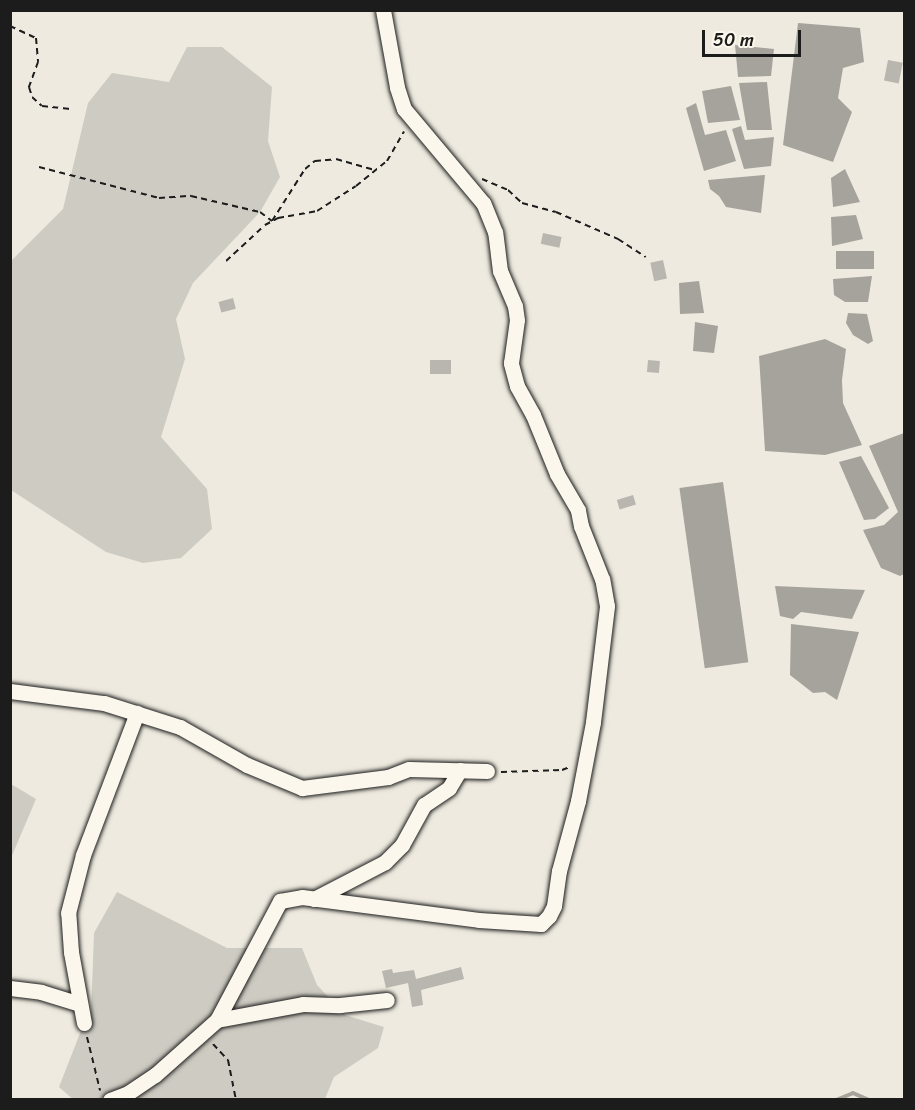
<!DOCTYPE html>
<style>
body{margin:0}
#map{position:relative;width:915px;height:1110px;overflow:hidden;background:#eeeadf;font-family:Sriracha,sans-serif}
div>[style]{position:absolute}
.green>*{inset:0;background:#ceccc2}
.water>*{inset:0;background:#a6a39d;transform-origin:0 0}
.stream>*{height:4px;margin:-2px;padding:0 2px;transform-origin:2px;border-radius:2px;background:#a6a39d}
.building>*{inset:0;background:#b9b6af;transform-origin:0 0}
.path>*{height:2px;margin-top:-1px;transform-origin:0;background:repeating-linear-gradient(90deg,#1c1c1c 0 6px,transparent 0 10.5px)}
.roads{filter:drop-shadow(0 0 2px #1c1c1c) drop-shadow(0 0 2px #1c1c1c)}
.street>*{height:15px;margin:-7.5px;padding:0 7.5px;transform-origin:7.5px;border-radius:7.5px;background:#fbf7ec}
span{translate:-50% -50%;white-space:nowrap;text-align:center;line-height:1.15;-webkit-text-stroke:5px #fbf7ec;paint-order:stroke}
.frame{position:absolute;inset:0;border:12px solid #1c1c1c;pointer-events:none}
.scale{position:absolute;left:702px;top:30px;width:99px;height:27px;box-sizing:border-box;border:3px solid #1c1c1c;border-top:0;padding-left:8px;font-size:18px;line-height:21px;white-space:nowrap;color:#1c1c1c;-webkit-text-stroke:4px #fbf7ec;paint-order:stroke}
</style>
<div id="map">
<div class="green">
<i style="clip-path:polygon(187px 47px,222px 47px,272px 87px,268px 141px,280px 177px,260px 212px,193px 283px,176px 319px,185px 359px,161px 437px,207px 489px,212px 529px,181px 558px,143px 563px,106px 552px,11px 490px,11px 261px,63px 209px,88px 103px,112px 73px,169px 82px)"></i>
<i style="clip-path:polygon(11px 784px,36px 799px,11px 858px)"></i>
<i style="clip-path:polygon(117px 892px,227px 948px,302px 948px,317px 985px,345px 1015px,384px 1027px,378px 1048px,334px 1077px,325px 1099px,74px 1100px,59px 1087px,84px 1023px,91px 1014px,94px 933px)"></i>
</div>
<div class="water">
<i style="clip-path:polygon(798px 23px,860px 28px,864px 62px,843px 68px,838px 98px,852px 112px,833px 162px,783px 145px)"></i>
<i style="clip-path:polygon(735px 45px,774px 49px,771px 76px,738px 77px)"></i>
<i style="clip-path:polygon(767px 82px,772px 130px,747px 130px,739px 83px)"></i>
<i style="clip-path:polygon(731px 86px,740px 120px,708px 123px,702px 91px)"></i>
<i style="clip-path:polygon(696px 103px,705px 135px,726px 130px,736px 161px,704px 171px,686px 108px)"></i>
<i style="clip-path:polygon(741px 126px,745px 140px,774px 137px,771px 166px,744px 169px,732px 129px)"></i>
<i style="clip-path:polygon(845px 169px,860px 202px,833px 207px,831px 178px)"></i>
<i style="clip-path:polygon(765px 175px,761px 213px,726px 207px,719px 196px,710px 189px,708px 180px)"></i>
<i style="clip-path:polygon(856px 215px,863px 239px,832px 246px,831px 217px)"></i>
<i style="left:836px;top:251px;width:38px;height:18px"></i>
<i style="clip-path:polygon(872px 276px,868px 302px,845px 302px,834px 295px,833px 279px)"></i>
<i style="clip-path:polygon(699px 281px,704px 313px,680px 314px,679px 283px)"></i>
<i style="clip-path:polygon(848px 313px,867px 314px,873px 341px,868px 344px,853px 335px,846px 323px)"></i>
<i style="clip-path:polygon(695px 322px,718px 326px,714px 353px,693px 351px)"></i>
<i style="clip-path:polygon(825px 339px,846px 349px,842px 380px,843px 403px,862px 445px,825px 455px,765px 451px,759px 356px)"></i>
<i style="clip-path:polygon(904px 433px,904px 574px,900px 576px,881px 568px,863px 530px,884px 525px,898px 512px,869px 446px)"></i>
<i style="clip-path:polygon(861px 456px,889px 508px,875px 519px,864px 520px,839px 462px)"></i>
<i style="left:723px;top:482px;width:182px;height:44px;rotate:82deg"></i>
<i style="clip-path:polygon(775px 586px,865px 590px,852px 619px,801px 612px,793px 619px,780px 616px)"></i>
<i style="clip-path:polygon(791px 624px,859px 632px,837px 700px,825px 692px,813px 693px,790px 675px)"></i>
</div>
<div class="stream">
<i style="left:836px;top:1100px;width:18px;rotate:-22deg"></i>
<i style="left:853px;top:1093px;width:17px;rotate:24deg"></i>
</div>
<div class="building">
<i style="left:888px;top:60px;width:15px;height:21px;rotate:11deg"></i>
<i style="left:543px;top:233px;width:19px;height:11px;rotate:12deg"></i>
<i style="left:663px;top:260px;width:19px;height:13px;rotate:78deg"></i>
<i style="left:233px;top:298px;width:11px;height:15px;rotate:75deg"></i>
<i style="left:430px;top:360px;width:21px;height:14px"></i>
<i style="left:648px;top:360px;width:12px;height:12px;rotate:5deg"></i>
<i style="left:633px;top:495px;width:10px;height:17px;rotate:73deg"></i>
<i style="clip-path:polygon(461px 967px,464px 979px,421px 990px,423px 1005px,412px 1007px,408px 983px,386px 988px,382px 971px,392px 969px,393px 973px,414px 970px,416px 979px)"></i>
</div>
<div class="path">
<i style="left:10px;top:26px;width:29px;rotate:25deg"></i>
<i style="left:36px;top:38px;width:24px;rotate:85deg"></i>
<i style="left:38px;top:62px;width:27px;rotate:110deg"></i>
<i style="left:29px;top:87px;width:10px;rotate:73deg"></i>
<i style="left:32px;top:97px;width:13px;rotate:42deg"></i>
<i style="left:42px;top:106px;width:31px;rotate:6deg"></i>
<i style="left:39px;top:167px;width:124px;rotate:14.5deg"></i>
<i style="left:159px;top:198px;width:32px;rotate:-4deg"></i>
<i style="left:191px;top:196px;width:71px;rotate:13.1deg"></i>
<i style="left:260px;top:212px;width:15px;rotate:37deg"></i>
<i style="left:272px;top:221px;width:62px;rotate:-57.6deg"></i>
<i style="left:305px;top:169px;width:13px;rotate:-39deg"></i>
<i style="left:315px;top:161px;width:21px;rotate:-5deg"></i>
<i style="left:336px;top:159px;width:41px;rotate:15.8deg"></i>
<i style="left:482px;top:179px;width:28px;rotate:23deg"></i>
<i style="left:508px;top:190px;width:19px;rotate:43deg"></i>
<i style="left:522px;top:203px;width:35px;rotate:15deg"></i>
<i style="left:556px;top:212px;width:68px;rotate:23.5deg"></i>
<i style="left:618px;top:239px;width:33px;rotate:33deg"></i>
<i style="left:226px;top:261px;width:53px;rotate:-42.7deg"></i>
<i style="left:265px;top:225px;width:15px;rotate:-28deg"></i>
<i style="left:278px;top:218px;width:40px;rotate:-10deg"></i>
<i style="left:317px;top:211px;width:46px;rotate:-32.7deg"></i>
<i style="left:356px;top:186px;width:40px;rotate:-39deg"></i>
<i style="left:387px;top:161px;width:34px;rotate:-60deg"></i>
<i style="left:501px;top:772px;width:61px;rotate:-1.9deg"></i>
<i style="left:562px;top:770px;width:9px;rotate:-21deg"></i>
<i style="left:87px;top:1037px;width:55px;rotate:76.2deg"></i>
<i style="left:213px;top:1044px;width:22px;rotate:47deg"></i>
<i style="left:228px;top:1060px;width:41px;rotate:78.7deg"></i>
</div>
<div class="roads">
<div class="street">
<i style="left:10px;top:691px;width:95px;rotate:7.3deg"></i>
<i style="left:104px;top:703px;width:80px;rotate:17.5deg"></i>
<i style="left:180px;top:727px;width:77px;rotate:29.6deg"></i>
<i style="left:247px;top:765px;width:60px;rotate:22.7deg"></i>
<i style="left:302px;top:788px;width:87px;rotate:-7.3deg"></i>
<i style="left:388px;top:777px;width:22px;rotate:-21deg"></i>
<i style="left:409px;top:769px;width:78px;rotate:1.5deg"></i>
<i style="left:314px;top:899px;width:80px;rotate:-27.5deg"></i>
<i style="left:385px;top:862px;width:24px;rotate:-45deg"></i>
<i style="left:402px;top:845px;width:46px;rotate:-61.2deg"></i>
<i style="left:424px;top:805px;width:30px;rotate:-34deg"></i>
<i style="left:449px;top:788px;width:21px;rotate:-59deg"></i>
<i style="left:10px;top:988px;width:31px;rotate:7deg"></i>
<i style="left:41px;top:992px;width:41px;rotate:17.1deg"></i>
<i style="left:217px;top:1020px;width:87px;rotate:-10.5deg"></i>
<i style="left:303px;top:1004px;width:37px;rotate:2deg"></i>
<i style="left:340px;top:1005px;width:47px;rotate:-6.1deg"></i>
<i style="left:84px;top:1023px;width:72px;rotate:-100.4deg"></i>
<i style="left:71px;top:952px;width:39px;rotate:-94deg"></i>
<i style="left:68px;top:913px;width:60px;rotate:-75.5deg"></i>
<i style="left:83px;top:855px;width:152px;rotate:-69.2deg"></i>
<i style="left:110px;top:1100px;width:19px;rotate:-21deg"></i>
<i style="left:128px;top:1093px;width:32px;rotate:-34deg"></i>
<i style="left:155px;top:1075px;width:83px;rotate:-41.6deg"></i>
<i style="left:217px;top:1020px;width:135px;rotate:-62.1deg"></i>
<i style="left:280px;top:901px;width:22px;rotate:-10deg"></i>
<i style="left:302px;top:897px;width:178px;rotate:7.4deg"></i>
<i style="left:479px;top:920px;width:62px;rotate:3.7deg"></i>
<i style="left:541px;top:924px;width:11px;rotate:-45deg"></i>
<i style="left:549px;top:916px;width:11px;rotate:-63deg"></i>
<i style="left:554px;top:906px;width:35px;rotate:-82deg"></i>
<i style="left:559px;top:871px;width:73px;rotate:-74.8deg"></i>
<i style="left:578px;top:801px;width:80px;rotate:-79.2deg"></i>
<i style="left:593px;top:722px;width:117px;rotate:-83.1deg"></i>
<i style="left:607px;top:606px;width:27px;rotate:-100deg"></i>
<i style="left:602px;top:579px;width:57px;rotate:-111.6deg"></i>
<i style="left:581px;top:526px;width:16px;rotate:-101deg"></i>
<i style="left:578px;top:510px;width:42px;rotate:-120.3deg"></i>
<i style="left:557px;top:474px;width:64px;rotate:-112.1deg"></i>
<i style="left:533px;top:415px;width:33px;rotate:-119deg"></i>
<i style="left:517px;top:386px;width:24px;rotate:-105deg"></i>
<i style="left:511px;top:363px;width:43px;rotate:-82.1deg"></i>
<i style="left:517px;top:320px;width:14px;rotate:-98deg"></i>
<i style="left:515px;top:306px;width:38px;rotate:-113deg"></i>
<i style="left:500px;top:271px;width:39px;rotate:-97deg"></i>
<i style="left:495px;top:232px;width:31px;rotate:-112deg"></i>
<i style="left:483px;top:203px;width:123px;rotate:-130deg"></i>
<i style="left:404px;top:109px;width:23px;rotate:-108deg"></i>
<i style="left:397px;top:87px;width:78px;rotate:-100.3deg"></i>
</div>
</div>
<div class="frame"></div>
<div class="scale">50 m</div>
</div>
